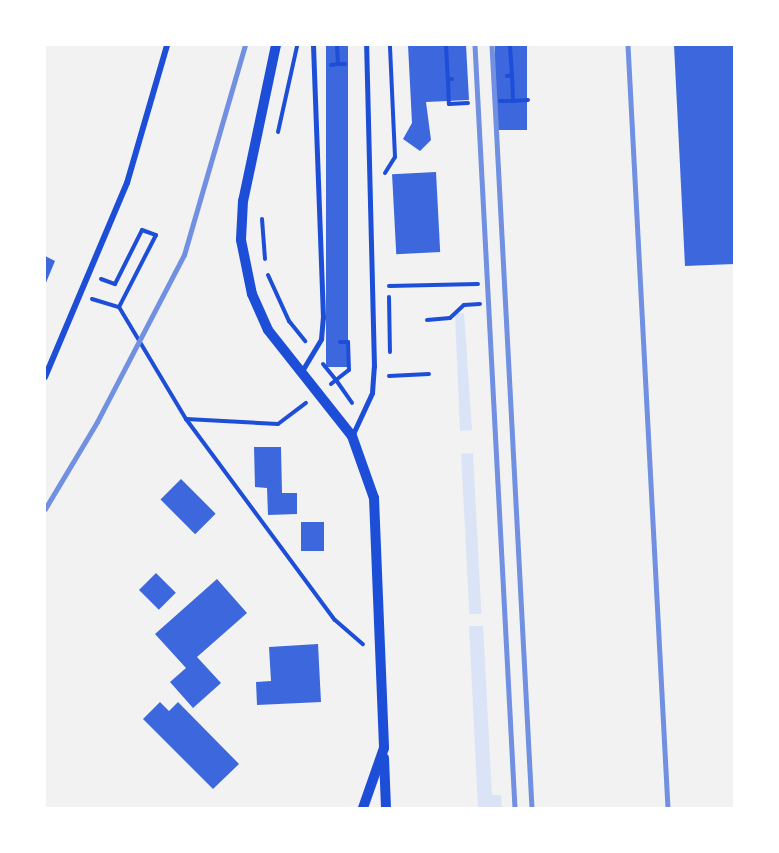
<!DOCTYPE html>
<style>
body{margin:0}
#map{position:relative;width:779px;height:853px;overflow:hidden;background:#f2f2f2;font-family:Ubuntu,sans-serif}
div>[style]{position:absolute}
.green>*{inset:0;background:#dbe4f7;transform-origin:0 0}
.building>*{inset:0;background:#3d67dc;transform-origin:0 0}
.path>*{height:4px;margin:-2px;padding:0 2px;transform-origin:2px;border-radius:2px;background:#1d4ed8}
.service>*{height:4.5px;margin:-2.25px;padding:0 2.25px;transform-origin:2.25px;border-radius:2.25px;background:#1d4ed8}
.minor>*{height:6px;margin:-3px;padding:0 3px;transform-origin:3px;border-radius:3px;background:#1d4ed8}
.tertiary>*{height:10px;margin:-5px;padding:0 5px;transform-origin:5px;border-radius:5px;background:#1d4ed8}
.rail>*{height:4.5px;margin:-2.25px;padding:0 2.25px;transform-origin:2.25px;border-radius:2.25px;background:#7290e2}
span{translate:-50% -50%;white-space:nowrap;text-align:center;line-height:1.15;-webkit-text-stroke:4.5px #fff;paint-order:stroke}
.frame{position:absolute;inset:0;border:46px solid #fff;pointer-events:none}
</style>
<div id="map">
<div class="green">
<i style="clip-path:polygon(464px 313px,472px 430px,460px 431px,455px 314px)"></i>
<i style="left:473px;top:453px;width:161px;height:12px;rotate:87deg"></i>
<i style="clip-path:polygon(469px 626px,483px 626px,492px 795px,501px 795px,502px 808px,478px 808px)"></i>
</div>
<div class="building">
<i style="left:326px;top:45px;width:22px;height:322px"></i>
<i style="clip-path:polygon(408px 45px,466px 45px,469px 100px,426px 102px,431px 140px,420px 151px,403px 139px,412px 123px)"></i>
<i style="left:495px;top:45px;width:32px;height:85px"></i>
<i style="clip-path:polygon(674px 45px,734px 45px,734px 264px,685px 266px)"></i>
<i style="left:436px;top:172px;width:80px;height:44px;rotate:87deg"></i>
<i style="clip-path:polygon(45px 256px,55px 261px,45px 285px)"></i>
<i style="clip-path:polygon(254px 447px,281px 447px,282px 493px,297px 493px,297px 514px,268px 515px,267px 488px,255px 487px)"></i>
<i style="left:181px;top:479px;width:49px;height:29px;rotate:45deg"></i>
<i style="left:301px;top:522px;width:23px;height:29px"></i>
<i style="left:156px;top:573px;width:28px;height:24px;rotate:45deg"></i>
<i style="clip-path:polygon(217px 579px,247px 613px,197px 657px,221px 683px,193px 708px,170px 682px,186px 668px,155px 634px)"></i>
<i style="clip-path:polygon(318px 644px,321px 702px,257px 705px,256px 682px,271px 681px,269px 647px)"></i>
<i style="clip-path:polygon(160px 702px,169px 711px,178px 702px,239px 764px,213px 789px,143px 719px)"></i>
</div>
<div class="path">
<i style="left:337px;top:45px;width:19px;rotate:87deg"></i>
<i style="left:338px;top:64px;width:7px"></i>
<i style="left:446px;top:45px;width:34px;rotate:87deg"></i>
<i style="left:448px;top:79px;width:4px"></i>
<i style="left:331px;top:65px;width:7px;rotate:-8deg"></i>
<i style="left:507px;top:76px;width:5px;rotate:-11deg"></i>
<i style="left:512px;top:75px;width:30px;rotate:-94deg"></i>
<i style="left:448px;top:79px;width:25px;rotate:88deg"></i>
<i style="left:449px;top:104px;width:19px;rotate:-3deg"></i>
<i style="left:500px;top:101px;width:13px"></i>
<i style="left:513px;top:101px;width:26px;rotate:-92deg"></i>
<i style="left:513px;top:101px;width:15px;rotate:-4deg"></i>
<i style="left:278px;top:132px;width:88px;rotate:-77.5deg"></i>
<i style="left:385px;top:173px;width:19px;rotate:-58deg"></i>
<i style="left:395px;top:157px;width:112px;rotate:-92.6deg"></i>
<i style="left:262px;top:219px;width:40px;rotate:85.7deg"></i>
<i style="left:268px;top:275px;width:51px;rotate:65.5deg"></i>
<i style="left:289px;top:321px;width:26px;rotate:51deg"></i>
<i style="left:101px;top:279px;width:15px;rotate:20deg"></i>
<i style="left:115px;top:284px;width:60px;rotate:-63.4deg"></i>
<i style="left:142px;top:230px;width:15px;rotate:20deg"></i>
<i style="left:156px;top:235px;width:81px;rotate:117.2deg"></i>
<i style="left:119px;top:307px;width:131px;rotate:59.1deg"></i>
<i style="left:186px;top:419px;width:250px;rotate:53.5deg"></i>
<i style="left:335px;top:620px;width:37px;rotate:41deg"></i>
<i style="left:389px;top:286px;width:89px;rotate:-1.3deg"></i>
<i style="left:389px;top:297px;width:55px;rotate:89deg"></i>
<i style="left:92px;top:299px;width:28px;rotate:17deg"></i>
<i style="left:427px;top:320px;width:23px;rotate:-5deg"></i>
<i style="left:450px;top:318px;width:19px;rotate:-43deg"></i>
<i style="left:464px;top:305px;width:16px;rotate:-4deg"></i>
<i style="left:323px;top:364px;width:21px;rotate:51deg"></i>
<i style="left:336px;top:380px;width:16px;rotate:-38deg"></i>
<i style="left:349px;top:370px;width:28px;rotate:-92deg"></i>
<i style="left:348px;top:342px;width:8px;rotate:180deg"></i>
<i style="left:389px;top:376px;width:40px;rotate:-2.9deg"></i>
<i style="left:331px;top:384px;width:6px;rotate:-39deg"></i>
<i style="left:336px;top:380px;width:28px;rotate:55deg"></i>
<i style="left:186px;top:419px;width:92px;rotate:3.1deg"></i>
<i style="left:278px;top:424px;width:35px;rotate:-37deg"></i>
</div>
<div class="service">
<i style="left:302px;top:371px;width:37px;rotate:-59deg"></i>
<i style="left:321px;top:339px;width:21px;rotate:-85deg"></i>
<i style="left:323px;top:318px;width:273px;rotate:-92.1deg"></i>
<i style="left:353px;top:434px;width:45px;rotate:-65.1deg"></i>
<i style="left:372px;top:393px;width:26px;rotate:-86deg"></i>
<i style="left:374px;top:367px;width:322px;rotate:-91.4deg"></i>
</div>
<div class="minor">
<i style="left:45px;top:377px;width:211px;rotate:-67.1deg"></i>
<i style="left:127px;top:183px;width:144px;rotate:-73.8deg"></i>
</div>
<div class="tertiary">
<i style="left:276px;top:45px;width:159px;rotate:101.9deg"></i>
<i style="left:243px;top:201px;width:39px;rotate:93deg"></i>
<i style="left:241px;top:240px;width:55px;rotate:78.5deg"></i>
<i style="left:252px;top:294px;width:39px;rotate:66deg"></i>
<i style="left:268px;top:330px;width:135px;rotate:51.6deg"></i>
<i style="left:352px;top:436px;width:66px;rotate:70.5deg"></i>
<i style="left:374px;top:498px;width:250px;rotate:87.7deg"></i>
<i style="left:384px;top:748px;width:64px;rotate:109.3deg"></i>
<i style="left:384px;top:758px;width:50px;rotate:87.7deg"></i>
</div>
<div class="rail">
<i style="left:475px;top:45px;width:764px;rotate:87deg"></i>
<i style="left:492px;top:45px;width:764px;rotate:87deg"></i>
<i style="left:628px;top:45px;width:764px;rotate:87deg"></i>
<i style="left:45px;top:509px;width:101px;rotate:-59.1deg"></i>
<i style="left:97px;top:422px;width:188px;rotate:-62.5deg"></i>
<i style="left:184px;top:255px;width:219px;rotate:-73.8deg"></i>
</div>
<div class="frame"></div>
</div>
